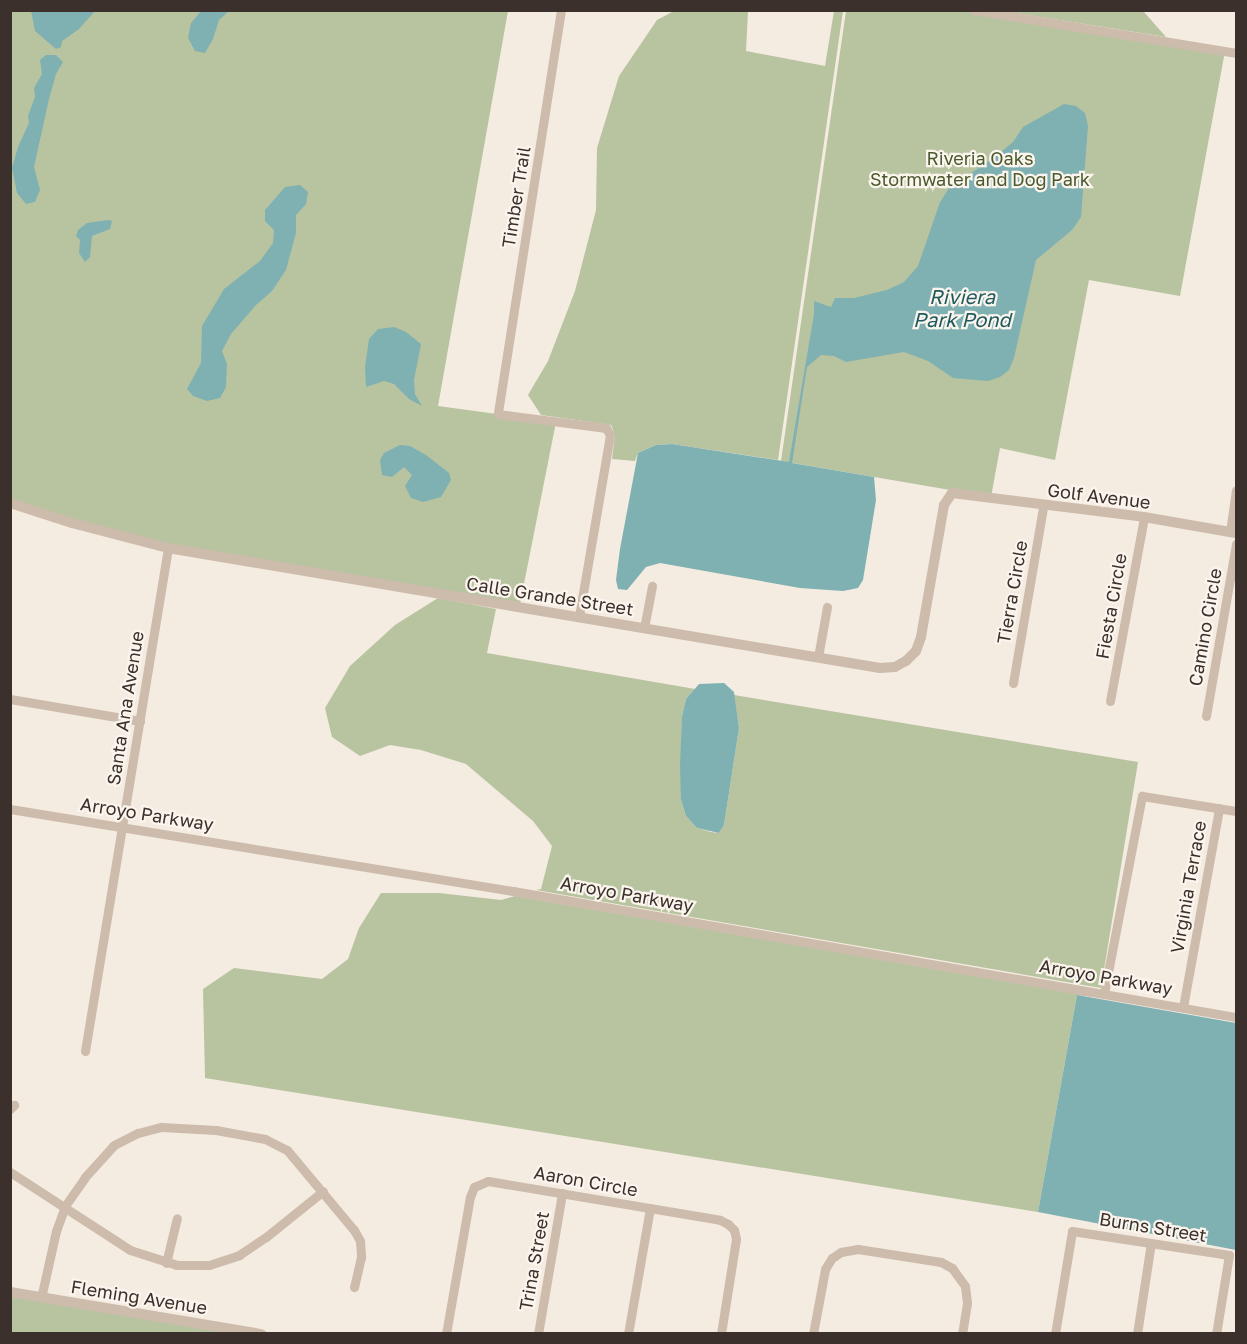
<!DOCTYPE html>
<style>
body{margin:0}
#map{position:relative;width:1247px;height:1344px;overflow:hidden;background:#f4ebe1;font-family:"Golos Text",sans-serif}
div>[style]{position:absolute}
.green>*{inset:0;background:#b8c4a0}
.water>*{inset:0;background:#7fb0b2}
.minor>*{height:9px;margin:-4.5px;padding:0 4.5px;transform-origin:4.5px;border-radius:4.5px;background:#cdbbac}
.tertiary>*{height:10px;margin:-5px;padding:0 5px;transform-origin:5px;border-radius:5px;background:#cdbbac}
span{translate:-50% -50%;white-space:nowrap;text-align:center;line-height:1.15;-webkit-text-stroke:4.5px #fbf5ee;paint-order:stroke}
.park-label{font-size:18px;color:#4a5a2e}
.street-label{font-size:18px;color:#3b302b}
.water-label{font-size:20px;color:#1f5a5e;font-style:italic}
.frame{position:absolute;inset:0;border:12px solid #3b302b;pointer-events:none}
</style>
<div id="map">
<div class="green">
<i style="clip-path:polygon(11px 11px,508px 11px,438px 406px,556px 422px,519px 609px,168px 548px,11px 503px)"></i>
<i style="clip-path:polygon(674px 11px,748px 11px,746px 51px,825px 66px,834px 11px,843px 11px,778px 460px,672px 444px,656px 445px,638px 453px,635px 461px,612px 459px,615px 435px,611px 425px,541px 415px,528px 395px,548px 361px,575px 291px,596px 210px,597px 148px,619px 76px,657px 20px)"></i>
<i style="clip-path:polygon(846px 11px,980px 11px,1225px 51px,1180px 296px,1089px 280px,1055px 460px,1000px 448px,991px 497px,781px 461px)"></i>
<i style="clip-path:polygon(1003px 11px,1137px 11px,1144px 12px,1166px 37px)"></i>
<i style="clip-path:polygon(438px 598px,496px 609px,487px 653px,695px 689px,686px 699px,682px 716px,681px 800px,686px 816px,697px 828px,711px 832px,719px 833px,724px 825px,739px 728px,734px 695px,1138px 762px,1101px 988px,536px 890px,541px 889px,552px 846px,533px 821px,466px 764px,421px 750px,390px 745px,360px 756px,332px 737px,325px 708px,350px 666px,395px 625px)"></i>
<i style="clip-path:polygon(381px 893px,439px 893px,501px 900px,515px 896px,1102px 998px,1077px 995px,1038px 1212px,205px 1078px,203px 989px,234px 968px,322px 979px,348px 959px,359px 928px)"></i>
<i style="clip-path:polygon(10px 1292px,262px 1333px,11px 1333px)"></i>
</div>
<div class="water">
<i style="clip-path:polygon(31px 11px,31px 10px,95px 11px,79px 29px,62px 41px,61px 47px,56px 49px,35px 31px)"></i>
<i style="clip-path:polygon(201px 11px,229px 11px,219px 20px,213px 39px,205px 53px,195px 51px,188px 38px,191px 23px)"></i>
<i style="clip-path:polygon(46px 55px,56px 55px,63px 62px,56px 74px,49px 99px,34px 167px,40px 190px,35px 202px,26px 204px,17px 193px,12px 168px,18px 147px,29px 123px,28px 116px,35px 97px,34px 88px,42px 74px,40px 60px)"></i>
<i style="clip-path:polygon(1064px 104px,1076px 106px,1085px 113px,1088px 126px,1081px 217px,1072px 230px,1036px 260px,1014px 358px,1009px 370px,1000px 377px,988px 381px,953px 378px,928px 361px,904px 352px,846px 362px,834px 356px,821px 355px,807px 367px,792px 463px,874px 477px,876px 500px,863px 580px,858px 588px,843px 591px,800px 588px,660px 563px,646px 567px,627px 590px,618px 589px,616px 580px,620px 549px,638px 453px,656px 445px,672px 444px,789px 462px,814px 314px,814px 301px,831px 307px,835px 298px,854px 298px,887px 290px,904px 282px,918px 266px,940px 202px,949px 188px,995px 157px,1013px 142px,1023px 127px)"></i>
<i style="clip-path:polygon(300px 185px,308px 192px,306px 204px,296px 215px,296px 233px,286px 270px,272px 291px,256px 305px,231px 334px,222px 351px,227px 364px,226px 387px,220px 398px,207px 401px,193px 396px,187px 389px,201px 363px,202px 326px,224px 289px,260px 261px,273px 243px,274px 230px,265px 221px,265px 210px,285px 187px)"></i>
<i style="clip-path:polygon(108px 220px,112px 221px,110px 229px,92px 236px,90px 257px,85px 262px,79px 253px,80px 240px,76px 236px,78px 230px,87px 223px)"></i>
<i style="clip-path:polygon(394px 327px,406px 332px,421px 344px,414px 380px,415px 394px,422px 406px,409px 399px,394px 384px,384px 381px,366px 387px,365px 367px,369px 339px,378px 329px)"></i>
<i style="clip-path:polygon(400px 445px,410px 446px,426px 455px,449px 473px,451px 480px,441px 497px,423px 502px,411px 498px,405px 486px,412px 475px,404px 467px,392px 477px,382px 475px,380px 460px,384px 453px)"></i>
<i style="clip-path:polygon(724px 683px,734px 692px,739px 728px,724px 825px,719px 833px,697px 828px,686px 816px,681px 800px,680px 766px,682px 716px,686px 699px,699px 684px)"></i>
<i style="clip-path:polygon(1077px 995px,1236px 1023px,1236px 1250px,1038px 1212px)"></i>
</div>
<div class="minor">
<i style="left:561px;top:10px;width:409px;rotate:98.9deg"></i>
<i style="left:498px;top:414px;width:109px;rotate:7.4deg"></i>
<i style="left:606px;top:428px;width:8px;rotate:60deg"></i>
<i style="left:610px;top:435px;width:185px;rotate:99.7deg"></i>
<i style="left:974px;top:10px;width:266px;rotate:9.3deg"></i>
<i style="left:1230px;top:532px;width:42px;rotate:-81.9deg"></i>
<i style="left:644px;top:628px;width:43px;rotate:-79.2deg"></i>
<i style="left:818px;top:657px;width:51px;rotate:-79.8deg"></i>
<i style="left:1013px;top:683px;width:179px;rotate:-80.3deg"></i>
<i style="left:10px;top:699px;width:132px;rotate:9.6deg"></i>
<i style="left:1110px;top:701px;width:187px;rotate:-79.5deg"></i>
<i style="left:1206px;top:716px;width:175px;rotate:-80.1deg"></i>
<i style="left:10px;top:809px;width:510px;rotate:9.26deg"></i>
<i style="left:513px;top:891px;width:734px;rotate:9.89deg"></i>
<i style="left:1104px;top:993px;width:201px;rotate:-79.1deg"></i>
<i style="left:1142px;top:796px;width:95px;rotate:9.1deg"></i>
<i style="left:1183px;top:1007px;width:202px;rotate:-79.7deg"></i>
<i style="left:85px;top:1051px;width:510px;rotate:-80.63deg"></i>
<i style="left:10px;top:1109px;width:6px;rotate:-45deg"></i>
<i style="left:10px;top:1172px;width:143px;rotate:33deg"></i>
<i style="left:130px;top:1250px;width:49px;rotate:17.7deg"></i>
<i style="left:177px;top:1265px;width:32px"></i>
<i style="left:209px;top:1265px;width:32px;rotate:-18deg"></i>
<i style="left:239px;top:1255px;width:32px;rotate:-34deg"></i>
<i style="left:266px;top:1237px;width:73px;rotate:-38.9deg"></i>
<i style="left:166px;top:1263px;width:46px;rotate:-76.3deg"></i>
<i style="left:41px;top:1298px;width:69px;rotate:-77.4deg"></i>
<i style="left:56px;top:1231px;width:27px;rotate:-70deg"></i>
<i style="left:65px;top:1206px;width:35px;rotate:-55deg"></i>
<i style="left:85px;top:1177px;width:43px;rotate:-47.8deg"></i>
<i style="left:114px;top:1145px;width:27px;rotate:-27deg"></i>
<i style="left:138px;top:1133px;width:24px;rotate:-15deg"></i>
<i style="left:161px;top:1127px;width:55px;rotate:3.1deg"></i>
<i style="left:216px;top:1130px;width:50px;rotate:10.4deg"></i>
<i style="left:265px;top:1139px;width:25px;rotate:27deg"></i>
<i style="left:287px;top:1150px;width:104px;rotate:50.1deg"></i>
<i style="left:354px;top:1230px;width:13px;rotate:61deg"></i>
<i style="left:360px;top:1241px;width:16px;rotate:86deg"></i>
<i style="left:361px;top:1257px;width:31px;rotate:103deg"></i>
<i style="left:446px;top:1334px;width:139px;rotate:-80.1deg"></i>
<i style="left:470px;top:1197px;width:11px;rotate:-68deg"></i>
<i style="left:474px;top:1187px;width:15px;rotate:-23deg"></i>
<i style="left:488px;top:1181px;width:235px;rotate:9.5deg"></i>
<i style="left:720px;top:1220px;width:9px;rotate:27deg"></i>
<i style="left:728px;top:1224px;width:8px;rotate:45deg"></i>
<i style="left:734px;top:1230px;width:9px;rotate:77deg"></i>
<i style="left:736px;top:1239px;width:96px;rotate:99deg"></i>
<i style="left:538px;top:1334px;width:143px;rotate:-80.3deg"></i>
<i style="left:628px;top:1334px;width:128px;rotate:-80.1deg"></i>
<i style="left:813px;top:1334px;width:66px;rotate:-79.5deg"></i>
<i style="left:825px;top:1269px;width:13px;rotate:-58deg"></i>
<i style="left:832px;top:1258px;width:11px;rotate:-34deg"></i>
<i style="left:841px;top:1252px;width:17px;rotate:-10deg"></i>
<i style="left:858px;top:1249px;width:84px;rotate:8.9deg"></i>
<i style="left:941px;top:1262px;width:13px;rotate:29deg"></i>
<i style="left:952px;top:1268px;width:22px;rotate:54deg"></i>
<i style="left:965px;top:1286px;width:17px;rotate:83deg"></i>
<i style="left:967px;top:1303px;width:31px;rotate:99deg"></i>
<i style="left:1055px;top:1334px;width:104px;rotate:-80.6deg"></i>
<i style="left:1072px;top:1231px;width:159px;rotate:8.7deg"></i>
<i style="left:1229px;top:1255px;width:80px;rotate:99.3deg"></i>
<i style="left:1137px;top:1334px;width:92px;rotate:-81.3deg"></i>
</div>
<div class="tertiary">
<i style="left:10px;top:503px;width:65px;rotate:17.9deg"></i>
<i style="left:72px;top:523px;width:99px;rotate:14.6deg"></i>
<i style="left:168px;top:548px;width:722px;rotate:9.57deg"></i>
<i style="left:880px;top:668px;width:15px;rotate:-4deg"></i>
<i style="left:895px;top:667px;width:13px;rotate:-29deg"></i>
<i style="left:906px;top:661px;width:14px;rotate:-45deg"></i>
<i style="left:916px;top:651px;width:15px;rotate:-70deg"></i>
<i style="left:921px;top:637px;width:134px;rotate:-80.1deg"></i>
<i style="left:944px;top:505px;width:14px;rotate:-56deg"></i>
<i style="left:952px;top:493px;width:193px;rotate:7.1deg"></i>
<i style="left:1144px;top:517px;width:93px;rotate:9.9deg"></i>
<i style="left:10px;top:1292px;width:255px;rotate:9.5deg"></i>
</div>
<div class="park-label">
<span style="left:980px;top:169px">Riveria Oaks<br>Stormwater and Dog Park</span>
</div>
<div class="street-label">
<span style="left:516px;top:197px;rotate:-81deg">Timber Trail</span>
<span style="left:1099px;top:496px;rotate:7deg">Golf Avenue</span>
<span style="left:1012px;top:592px;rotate:-80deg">Tierra Circle</span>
<span style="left:550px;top:596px;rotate:9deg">Calle Grande Street</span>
<span style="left:1111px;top:606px;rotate:-80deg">Fiesta Circle</span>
<span style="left:1205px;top:627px;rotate:-80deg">Camino Circle</span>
<span style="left:125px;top:708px;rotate:-81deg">Santa Ana Avenue</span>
<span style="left:147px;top:814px;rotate:9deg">Arroyo Parkway</span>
<span style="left:1188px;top:887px;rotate:-80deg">Virginia Terrace</span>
<span style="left:627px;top:894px;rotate:10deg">Arroyo Parkway</span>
<span style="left:1106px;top:977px;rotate:10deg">Arroyo Parkway</span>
<span style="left:586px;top:1181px;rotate:10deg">Aaron Circle</span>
<span style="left:1153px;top:1227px;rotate:9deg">Burns Street</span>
<span style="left:534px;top:1261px;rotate:-80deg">Trina Street</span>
<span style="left:139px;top:1297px;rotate:9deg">Fleming Avenue</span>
</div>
<div class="water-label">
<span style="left:962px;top:308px">Riviera<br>Park Pond</span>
</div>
<div class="frame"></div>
</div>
